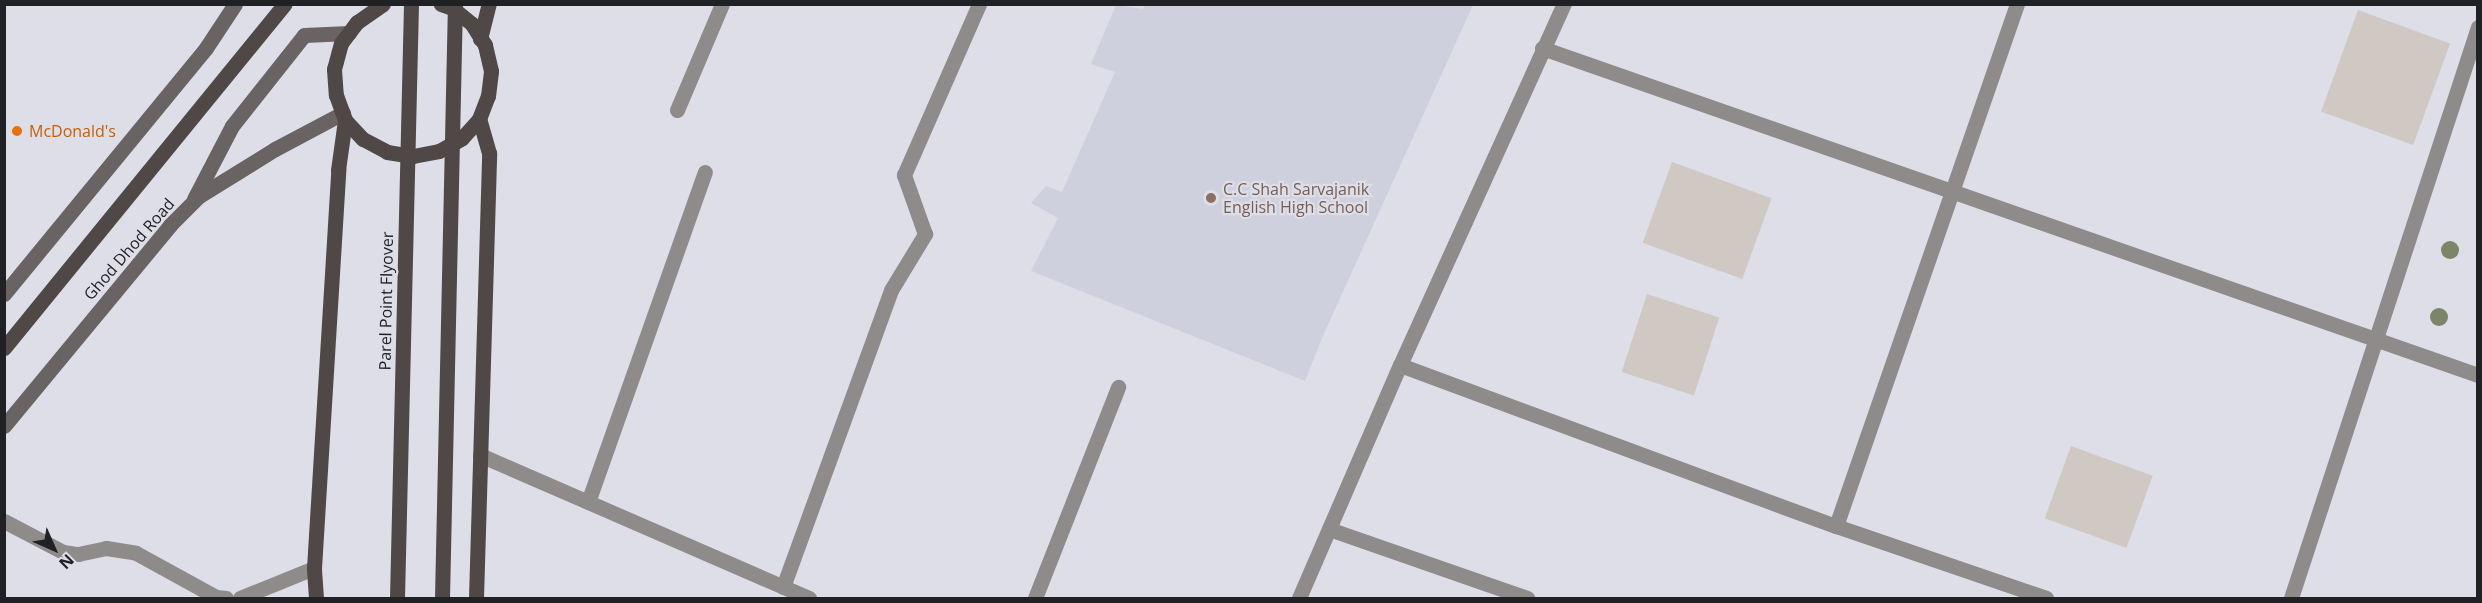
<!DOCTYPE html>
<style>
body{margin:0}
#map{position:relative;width:2482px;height:603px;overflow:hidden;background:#dddee7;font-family:"Open Sans",sans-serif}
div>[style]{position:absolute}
.built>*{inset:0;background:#ced0de}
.building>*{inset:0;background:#d0c9c3;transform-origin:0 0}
.minor>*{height:15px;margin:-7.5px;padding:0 7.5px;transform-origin:7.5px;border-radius:7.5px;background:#8f8b8b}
.secondary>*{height:15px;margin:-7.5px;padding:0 7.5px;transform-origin:7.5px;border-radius:7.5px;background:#696363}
.primary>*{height:15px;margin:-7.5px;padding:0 7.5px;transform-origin:7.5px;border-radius:7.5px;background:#4f4847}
.primary-bridge>*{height:15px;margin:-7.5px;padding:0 7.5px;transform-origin:7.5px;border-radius:7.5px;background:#4f4847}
.trees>*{width:18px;height:18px;margin:-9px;border-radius:50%;background:#7d8568}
.dots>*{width:16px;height:16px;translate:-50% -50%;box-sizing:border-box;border:3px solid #dddee7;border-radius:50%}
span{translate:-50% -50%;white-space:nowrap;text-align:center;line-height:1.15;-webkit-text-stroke:4.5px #dddee7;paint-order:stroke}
.food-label{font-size:16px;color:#c56008}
.left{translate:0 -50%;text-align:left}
.education-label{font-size:16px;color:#785e54}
.street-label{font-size:16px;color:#202124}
.frame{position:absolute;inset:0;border:6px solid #202124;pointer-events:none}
.north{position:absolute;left:24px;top:519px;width:60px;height:60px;-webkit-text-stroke:4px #dddee7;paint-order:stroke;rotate:135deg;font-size:16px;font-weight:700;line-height:24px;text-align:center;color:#202124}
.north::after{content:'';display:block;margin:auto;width:21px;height:27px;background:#202124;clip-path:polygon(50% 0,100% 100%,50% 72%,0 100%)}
</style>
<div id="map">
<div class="built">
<i style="clip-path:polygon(1145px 4px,1473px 5px,1322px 338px,1305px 381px,1031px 271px,1058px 218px,1031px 203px,1046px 186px,1062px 192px,1115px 72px,1091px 64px,1116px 5px,1143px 9px)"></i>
</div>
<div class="building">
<i style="left:2358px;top:10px;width:98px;height:108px;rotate:20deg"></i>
<i style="left:1672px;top:162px;width:106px;height:86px;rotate:20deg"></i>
<i style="left:1647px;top:294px;width:76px;height:82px;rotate:18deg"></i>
<i style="left:2071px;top:446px;width:87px;height:77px;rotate:20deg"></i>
</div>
<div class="minor">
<i style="left:1542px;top:48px;width:991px;rotate:19.26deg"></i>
<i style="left:677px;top:110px;width:115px;rotate:-67deg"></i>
<i style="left:1400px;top:365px;width:465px;rotate:20.3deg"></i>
<i style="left:1836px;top:526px;width:222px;rotate:18.9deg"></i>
<i style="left:480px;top:455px;width:359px;rotate:23.5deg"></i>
<i style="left:588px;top:502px;width:350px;rotate:-70.5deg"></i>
<i style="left:4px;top:521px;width:67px;rotate:27.7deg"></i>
<i style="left:63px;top:552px;width:15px;rotate:8deg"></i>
<i style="left:78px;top:554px;width:29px;rotate:-12deg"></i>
<i style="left:106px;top:548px;width:30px;rotate:9deg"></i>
<i style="left:136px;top:553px;width:91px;rotate:28.8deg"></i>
<i style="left:216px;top:597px;width:10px;rotate:6deg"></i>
<i style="left:1836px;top:526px;width:552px;rotate:-70.88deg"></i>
<i style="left:1329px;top:529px;width:210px;rotate:19.2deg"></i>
<i style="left:783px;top:587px;width:316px;rotate:-70deg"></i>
<i style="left:891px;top:290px;width:66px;rotate:-58.7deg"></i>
<i style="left:925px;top:234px;width:63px;rotate:-109.6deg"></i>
<i style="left:904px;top:175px;width:187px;rotate:-66.3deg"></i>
<i style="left:240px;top:598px;width:80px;rotate:-22.1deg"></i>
<i style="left:1035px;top:598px;width:227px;rotate:-68.5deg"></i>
<i style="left:1299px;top:598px;width:254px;rotate:-66.6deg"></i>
<i style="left:1400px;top:365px;width:397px;rotate:-65.6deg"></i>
<i style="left:2291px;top:598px;width:601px;rotate:-71.87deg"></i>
</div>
<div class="secondary">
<i style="left:194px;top:199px;width:82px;rotate:-62.5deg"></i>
<i style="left:232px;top:126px;width:116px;rotate:-51.6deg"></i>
<i style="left:304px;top:35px;width:45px;rotate:-2.5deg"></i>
<i style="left:4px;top:294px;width:318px;rotate:-50.6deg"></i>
<i style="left:206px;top:48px;width:53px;rotate:-56.6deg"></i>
<i style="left:4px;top:426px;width:261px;rotate:-50.4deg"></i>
<i style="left:170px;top:225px;width:41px;rotate:-45deg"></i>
<i style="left:199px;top:196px;width:89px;rotate:-31.7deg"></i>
<i style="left:275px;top:149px;width:77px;rotate:-27.9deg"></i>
</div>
<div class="primary">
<i style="left:383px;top:4px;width:32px;rotate:145deg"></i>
<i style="left:357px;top:22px;width:26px;rotate:127deg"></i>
<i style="left:341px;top:43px;width:27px;rotate:105deg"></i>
<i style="left:334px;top:69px;width:26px;rotate:86deg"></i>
<i style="left:336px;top:95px;width:27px;rotate:70deg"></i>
<i style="left:345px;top:120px;width:26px;rotate:47deg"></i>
<i style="left:363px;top:139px;width:27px;rotate:28deg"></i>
<i style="left:387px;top:152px;width:26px;rotate:9deg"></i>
<i style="left:413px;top:156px;width:26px;rotate:-11deg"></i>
<i style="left:439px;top:151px;width:26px;rotate:-29deg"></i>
<i style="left:462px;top:138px;width:25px;rotate:-48deg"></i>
<i style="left:479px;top:119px;width:25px;rotate:-69deg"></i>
<i style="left:488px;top:96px;width:25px;rotate:-83deg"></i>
<i style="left:491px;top:71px;width:27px;rotate:-103deg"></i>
<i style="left:485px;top:45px;width:25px;rotate:-122deg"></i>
<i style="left:472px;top:24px;width:26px;rotate:-141deg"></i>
<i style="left:452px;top:8px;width:12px;rotate:-160deg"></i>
<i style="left:480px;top:39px;width:36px;rotate:-76deg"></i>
<i style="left:4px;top:348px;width:444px;rotate:-50.8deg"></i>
<i style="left:316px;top:598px;width:30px;rotate:-94deg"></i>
<i style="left:314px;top:568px;width:399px;rotate:-86.5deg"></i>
<i style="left:338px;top:170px;width:50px;rotate:-82deg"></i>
<i style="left:476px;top:598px;width:445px;rotate:-88.3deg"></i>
<i style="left:489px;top:153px;width:35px;rotate:-106deg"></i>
</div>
<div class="primary-bridge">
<i style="left:397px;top:598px;width:594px;rotate:-88.65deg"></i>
<i style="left:442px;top:598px;width:594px;rotate:-88.75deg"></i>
</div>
<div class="trees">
<i style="left:2450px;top:250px"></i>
<i style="left:2439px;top:317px"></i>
</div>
<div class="dots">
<i style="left:17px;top:131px;background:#e8710a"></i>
<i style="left:1211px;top:198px;background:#8d6e63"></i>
</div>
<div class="food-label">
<span class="left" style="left:29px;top:131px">McDonald's</span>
</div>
<div class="education-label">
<span class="left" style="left:1223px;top:198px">C.C Shah Sarvajanik<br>English High School</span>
</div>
<div class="street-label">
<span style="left:129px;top:249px;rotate:-49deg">Ghod Dhod Road</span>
<span style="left:386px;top:301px;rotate:-89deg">Parel Point Flyover</span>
</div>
<div class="frame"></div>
<div class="north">N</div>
</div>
